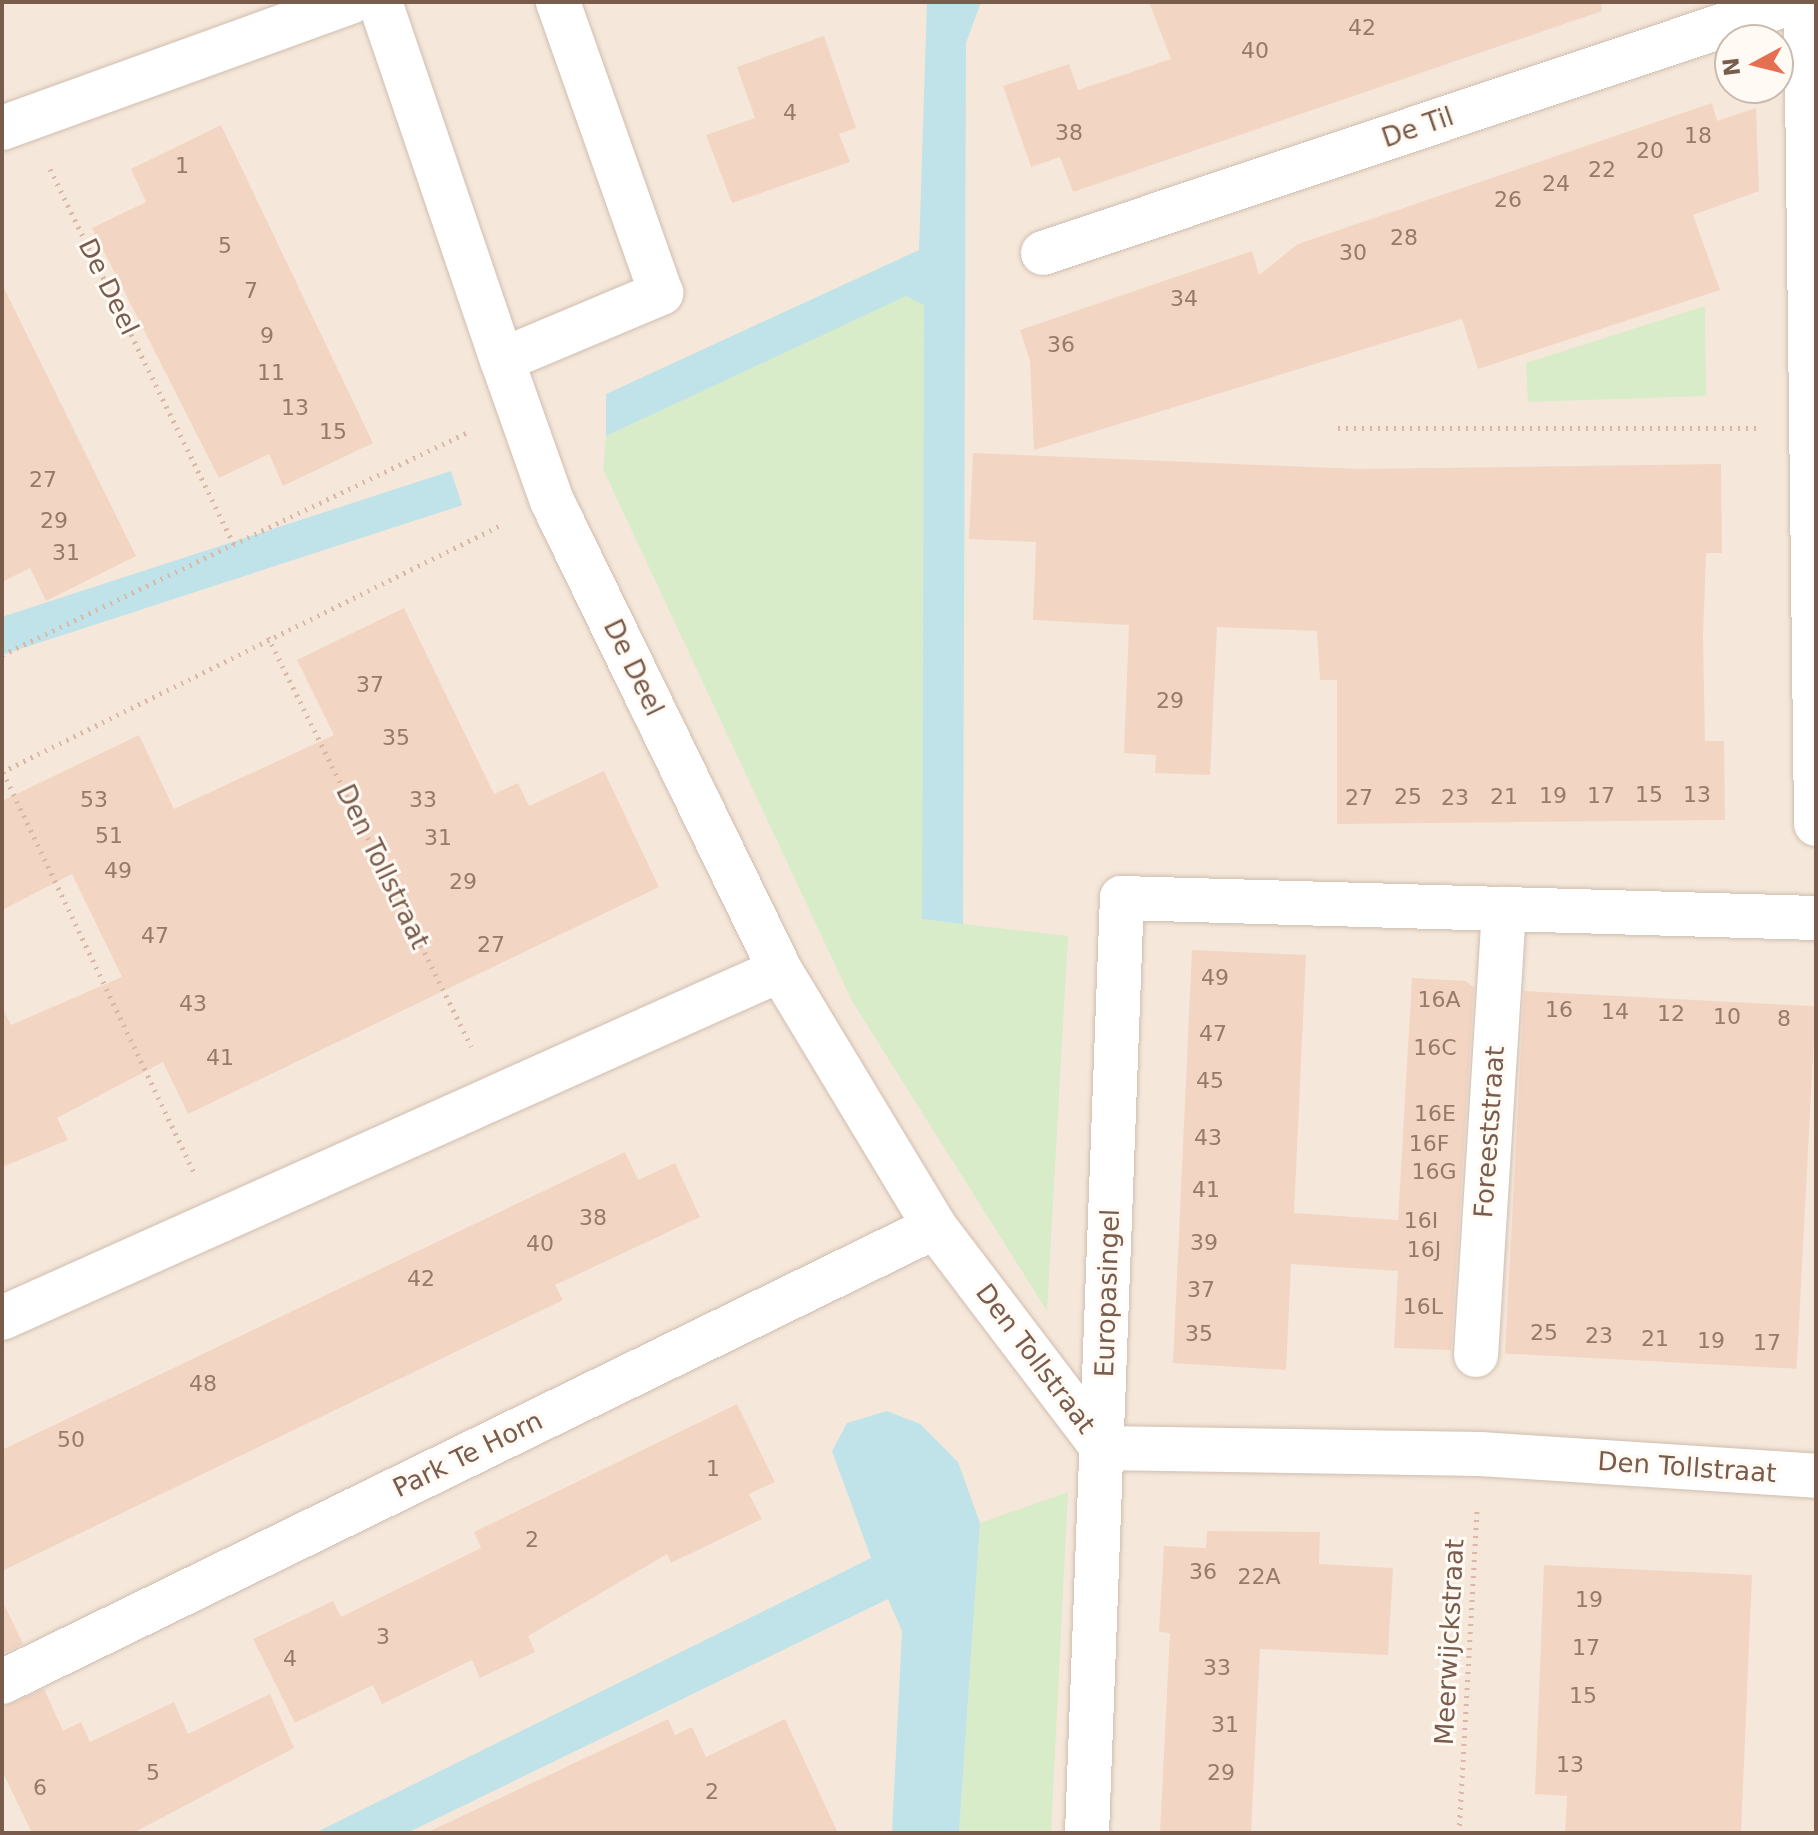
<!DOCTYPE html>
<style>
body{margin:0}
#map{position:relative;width:1818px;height:1835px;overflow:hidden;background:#fdf6ec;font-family:"DejaVu Sans",sans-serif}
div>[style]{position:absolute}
.residential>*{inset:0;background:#f5e8da}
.green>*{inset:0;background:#d8ecc9}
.water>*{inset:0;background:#bfe3e8;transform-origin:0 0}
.building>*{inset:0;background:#f3d5c3;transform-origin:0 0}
.path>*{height:5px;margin-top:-2.5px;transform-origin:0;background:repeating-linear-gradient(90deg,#d9b8a5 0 2px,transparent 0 8px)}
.roads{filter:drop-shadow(0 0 2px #d1beb0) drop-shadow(0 0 2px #d1beb0)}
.minor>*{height:44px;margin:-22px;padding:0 22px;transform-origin:22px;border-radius:22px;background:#fff}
span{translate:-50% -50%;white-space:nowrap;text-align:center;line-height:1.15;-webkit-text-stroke:6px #fffaf3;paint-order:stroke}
.number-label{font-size:22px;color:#987a6a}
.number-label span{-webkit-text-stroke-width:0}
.street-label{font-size:26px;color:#7a5c4d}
.frame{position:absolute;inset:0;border:4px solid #7a5c4d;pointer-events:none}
.north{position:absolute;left:1714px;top:24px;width:80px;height:80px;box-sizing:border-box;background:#fffaf3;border:2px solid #cabbb1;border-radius:50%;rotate:263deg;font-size:22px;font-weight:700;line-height:32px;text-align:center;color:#7a5c4d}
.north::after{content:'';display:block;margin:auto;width:28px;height:36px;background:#e76f51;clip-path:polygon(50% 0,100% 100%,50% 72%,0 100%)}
</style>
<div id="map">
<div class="residential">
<i style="clip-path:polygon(evenodd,2px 2px,1816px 2px,1816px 1833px,2px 1833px,2px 2px,1730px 40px,1778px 40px,1778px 88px,1730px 88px,1730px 40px)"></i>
</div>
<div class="green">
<i style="clip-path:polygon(906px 295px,924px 305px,922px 919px,1068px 936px,1047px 1311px,852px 1001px,603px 469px,606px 436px)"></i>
<i style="clip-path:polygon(1705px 306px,1706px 396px,1528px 402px,1526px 363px)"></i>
<i style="clip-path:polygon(1068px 1492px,1051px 1833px,959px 1833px,980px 1523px)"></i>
</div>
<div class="water">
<i style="clip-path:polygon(927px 2px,981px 2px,966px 43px,963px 924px,922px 919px,924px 305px,906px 296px,606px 436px,606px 394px,919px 250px)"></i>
<i style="left:451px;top:471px;width:36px;height:501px;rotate:72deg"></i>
<i style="clip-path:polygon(887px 1411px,920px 1424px,958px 1462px,980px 1523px,959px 1833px,892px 1833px,902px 1631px,888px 1599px,407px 1833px,315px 1833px,871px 1558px,832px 1451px,847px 1423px)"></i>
</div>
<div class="building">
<i style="clip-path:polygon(1149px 2px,1601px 2px,1602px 11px,1073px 192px,1060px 157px,1031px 167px,1003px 86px,1069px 64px,1078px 90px,1171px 59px)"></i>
<i style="clip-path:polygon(824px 36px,856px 128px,839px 134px,850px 162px,732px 203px,706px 135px,755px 118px,737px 67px)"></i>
<i style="clip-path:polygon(1712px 103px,1717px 121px,1756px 108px,1759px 191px,1693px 215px,1720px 290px,1478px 369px,1462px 319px,1034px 450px,1030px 361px,1020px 330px,1252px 251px,1259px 275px,1298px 244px)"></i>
<i style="clip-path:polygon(221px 125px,373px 443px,283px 486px,269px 454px,219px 478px,92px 228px,146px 202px,131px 169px)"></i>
<i style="clip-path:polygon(2px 284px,136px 556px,46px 601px,30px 568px,2px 582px)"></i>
<i style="clip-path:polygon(973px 453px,1359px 469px,1721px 464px,1722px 553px,1706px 553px,1703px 636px,1705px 741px,1724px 741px,1725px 820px,1337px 824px,1337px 680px,1320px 680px,1317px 631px,1217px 627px,1210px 775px,1155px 773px,1156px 755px,1124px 753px,1129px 625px,1033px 620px,1036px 542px,969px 539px)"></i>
<i style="clip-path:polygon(404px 608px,494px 794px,518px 783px,529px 806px,604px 771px,659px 887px,188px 1114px,163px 1062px,57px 1118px,68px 1140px,2px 1167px,2px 1007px,11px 1025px,122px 977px,72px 874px,2px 910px,2px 801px,139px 735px,174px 809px,334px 735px,297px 660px)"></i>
<i style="clip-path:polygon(1192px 950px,1306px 955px,1294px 1213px,1398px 1220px,1412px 978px,1466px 981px,1474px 988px,1451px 1350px,1394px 1348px,1398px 1271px,1291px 1264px,1286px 1370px,1173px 1363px)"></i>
<i style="left:1524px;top:991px;width:292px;height:363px;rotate:3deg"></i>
<i style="clip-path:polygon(625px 1152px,638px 1180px,675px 1163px,700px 1217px,555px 1285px,563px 1300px,2px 1571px,2px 1450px)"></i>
<i style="clip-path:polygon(737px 1404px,775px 1482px,749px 1494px,762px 1519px,671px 1563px,667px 1554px,528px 1636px,535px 1652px,480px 1678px,472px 1660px,382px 1704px,373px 1685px,295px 1723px,253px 1639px,333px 1601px,341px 1617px,481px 1548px,474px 1532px)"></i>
<i style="clip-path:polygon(1207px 1531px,1320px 1532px,1319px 1564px,1393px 1568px,1388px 1655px,1260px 1649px,1251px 1833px,1160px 1833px,1170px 1633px,1159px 1632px,1164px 1546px,1206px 1548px)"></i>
<i style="clip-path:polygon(1544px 1565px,1752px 1575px,1741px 1833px,1565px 1833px,1567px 1796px,1535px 1794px)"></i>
<i style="clip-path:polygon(2px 1600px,23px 1644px,2px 1654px)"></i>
<i style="clip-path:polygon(44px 1689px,63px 1731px,81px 1722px,90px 1742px,174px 1702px,188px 1734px,270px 1694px,294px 1748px,133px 1833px,32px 1833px,2px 1771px,2px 1707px)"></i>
<i style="clip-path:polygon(668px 1719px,675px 1735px,692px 1727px,706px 1757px,785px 1719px,838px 1833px,426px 1833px)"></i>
</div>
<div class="path">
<i style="left:50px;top:169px;width:418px;rotate:63.9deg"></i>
<i style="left:1338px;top:428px;width:420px"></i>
<i style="left:268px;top:637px;width:457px;rotate:63.6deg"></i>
<i style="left:2px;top:655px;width:519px;rotate:-25.58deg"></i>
<i style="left:2px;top:772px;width:559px;rotate:-26.34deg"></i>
<i style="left:3px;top:772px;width:445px;rotate:64.5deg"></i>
<i style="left:1459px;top:1833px;width:324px;rotate:-86.8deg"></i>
</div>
<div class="roads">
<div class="minor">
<i style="left:380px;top:2px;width:378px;rotate:71.2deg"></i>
<i style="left:502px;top:360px;width:173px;rotate:-22.8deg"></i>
<i style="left:661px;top:293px;width:309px;rotate:-109.5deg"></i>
<i style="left:1806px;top:2px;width:822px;rotate:89.3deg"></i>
<i style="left:2px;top:128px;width:371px;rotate:-19.9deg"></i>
<i style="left:1043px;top:253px;width:791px;rotate:-18.5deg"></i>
<i style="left:502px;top:360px;width:150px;rotate:70.5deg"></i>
<i style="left:552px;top:501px;width:521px;rotate:64.07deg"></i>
<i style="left:2px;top:1318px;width:852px;rotate:-24.1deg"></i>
<i style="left:780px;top:970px;width:300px;rotate:58.9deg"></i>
<i style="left:935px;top:1227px;width:278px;rotate:52.8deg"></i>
<i style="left:1103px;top:1448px;width:377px;rotate:0.9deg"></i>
<i style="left:1480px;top:1454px;width:337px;rotate:3.7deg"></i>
<i style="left:1476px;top:1355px;width:447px;rotate:-86.4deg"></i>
<i style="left:2px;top:1682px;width:1038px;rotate:-26deg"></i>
<i style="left:1087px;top:1833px;width:936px;rotate:-87.86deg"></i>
<i style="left:1122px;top:898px;width:694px;rotate:1.65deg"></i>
</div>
</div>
<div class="number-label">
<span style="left:1362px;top:28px">42</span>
<span style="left:1255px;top:51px">40</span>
<span style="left:790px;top:113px">4</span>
<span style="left:1069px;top:133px">38</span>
<span style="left:1698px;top:136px">18</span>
<span style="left:1650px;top:151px">20</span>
<span style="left:182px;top:166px">1</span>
<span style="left:1602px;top:170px">22</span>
<span style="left:1556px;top:184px">24</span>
<span style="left:1508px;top:200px">26</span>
<span style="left:1404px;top:238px">28</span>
<span style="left:225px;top:246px">5</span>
<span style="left:1353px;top:253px">30</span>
<span style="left:251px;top:291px">7</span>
<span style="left:1184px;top:299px">34</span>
<span style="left:267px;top:336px">9</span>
<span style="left:1061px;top:345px">36</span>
<span style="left:271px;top:373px">11</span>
<span style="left:295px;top:408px">13</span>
<span style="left:333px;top:432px">15</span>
<span style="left:43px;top:480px">27</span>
<span style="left:54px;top:521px">29</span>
<span style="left:66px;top:553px">31</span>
<span style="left:370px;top:685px">37</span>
<span style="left:1170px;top:701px">29</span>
<span style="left:396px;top:738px">35</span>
<span style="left:1649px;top:795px">15</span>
<span style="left:1697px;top:795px">13</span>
<span style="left:1553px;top:796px">19</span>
<span style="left:1601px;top:796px">17</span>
<span style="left:1408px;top:797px">25</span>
<span style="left:1504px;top:797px">21</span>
<span style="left:1359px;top:798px">27</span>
<span style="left:1455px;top:798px">23</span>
<span style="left:94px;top:800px">53</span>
<span style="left:423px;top:800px">33</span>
<span style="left:109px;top:836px">51</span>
<span style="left:438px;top:838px">31</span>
<span style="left:118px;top:871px">49</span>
<span style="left:463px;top:882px">29</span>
<span style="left:155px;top:936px">47</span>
<span style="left:491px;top:945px">27</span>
<span style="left:1215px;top:978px">49</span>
<span style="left:1439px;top:1000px">16A</span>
<span style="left:193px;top:1004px">43</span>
<span style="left:1559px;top:1010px">16</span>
<span style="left:1615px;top:1012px">14</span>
<span style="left:1671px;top:1014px">12</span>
<span style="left:1727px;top:1017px">10</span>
<span style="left:1784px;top:1019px">8</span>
<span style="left:1213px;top:1034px">47</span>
<span style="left:1435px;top:1048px">16C</span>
<span style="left:220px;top:1058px">41</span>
<span style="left:1210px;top:1081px">45</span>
<span style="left:1435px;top:1114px">16E</span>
<span style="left:1208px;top:1138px">43</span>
<span style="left:1429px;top:1144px">16F</span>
<span style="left:1434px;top:1172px">16G</span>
<span style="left:1206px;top:1190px">41</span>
<span style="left:593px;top:1218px">38</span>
<span style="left:1421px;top:1221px">16I</span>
<span style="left:1204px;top:1243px">39</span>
<span style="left:540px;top:1244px">40</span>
<span style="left:1424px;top:1250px">16J</span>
<span style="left:421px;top:1279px">42</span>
<span style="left:1201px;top:1290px">37</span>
<span style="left:1423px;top:1307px">16L</span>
<span style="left:1544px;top:1333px">25</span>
<span style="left:1199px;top:1334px">35</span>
<span style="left:1599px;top:1336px">23</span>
<span style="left:1655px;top:1339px">21</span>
<span style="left:1711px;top:1341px">19</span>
<span style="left:1767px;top:1343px">17</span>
<span style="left:203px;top:1384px">48</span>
<span style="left:71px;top:1440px">50</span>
<span style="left:713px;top:1469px">1</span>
<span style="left:532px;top:1540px">2</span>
<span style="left:1203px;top:1572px">36</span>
<span style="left:1259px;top:1577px">22A</span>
<span style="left:1589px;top:1600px">19</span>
<span style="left:383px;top:1637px">3</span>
<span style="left:1586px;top:1648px">17</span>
<span style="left:290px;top:1659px">4</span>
<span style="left:1217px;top:1668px">33</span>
<span style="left:1583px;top:1696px">15</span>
<span style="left:1225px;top:1725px">31</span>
<span style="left:1570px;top:1765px">13</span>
<span style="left:153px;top:1773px">5</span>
<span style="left:1221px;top:1773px">29</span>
<span style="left:40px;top:1788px">6</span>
<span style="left:712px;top:1792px">2</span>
</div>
<div class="street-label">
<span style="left:1418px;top:128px;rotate:-19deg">De Til</span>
<span style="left:108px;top:287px;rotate:64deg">De Deel</span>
<span style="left:633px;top:668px;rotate:64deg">De Deel</span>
<span style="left:382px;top:867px;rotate:64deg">Den Tollstraat</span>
<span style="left:1490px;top:1132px;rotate:-86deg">Foreeststraat</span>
<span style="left:1108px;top:1293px;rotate:-88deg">Europasingel</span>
<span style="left:1035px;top:1359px;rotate:53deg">Den Tollstraat</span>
<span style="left:468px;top:1455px;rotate:-26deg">Park Te Horn</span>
<span style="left:1687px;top:1468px;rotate:4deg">Den Tollstraat</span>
<span style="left:1450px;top:1642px;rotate:-87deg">Meerwijckstraat</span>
</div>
<div class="frame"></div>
<div class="north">N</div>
</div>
